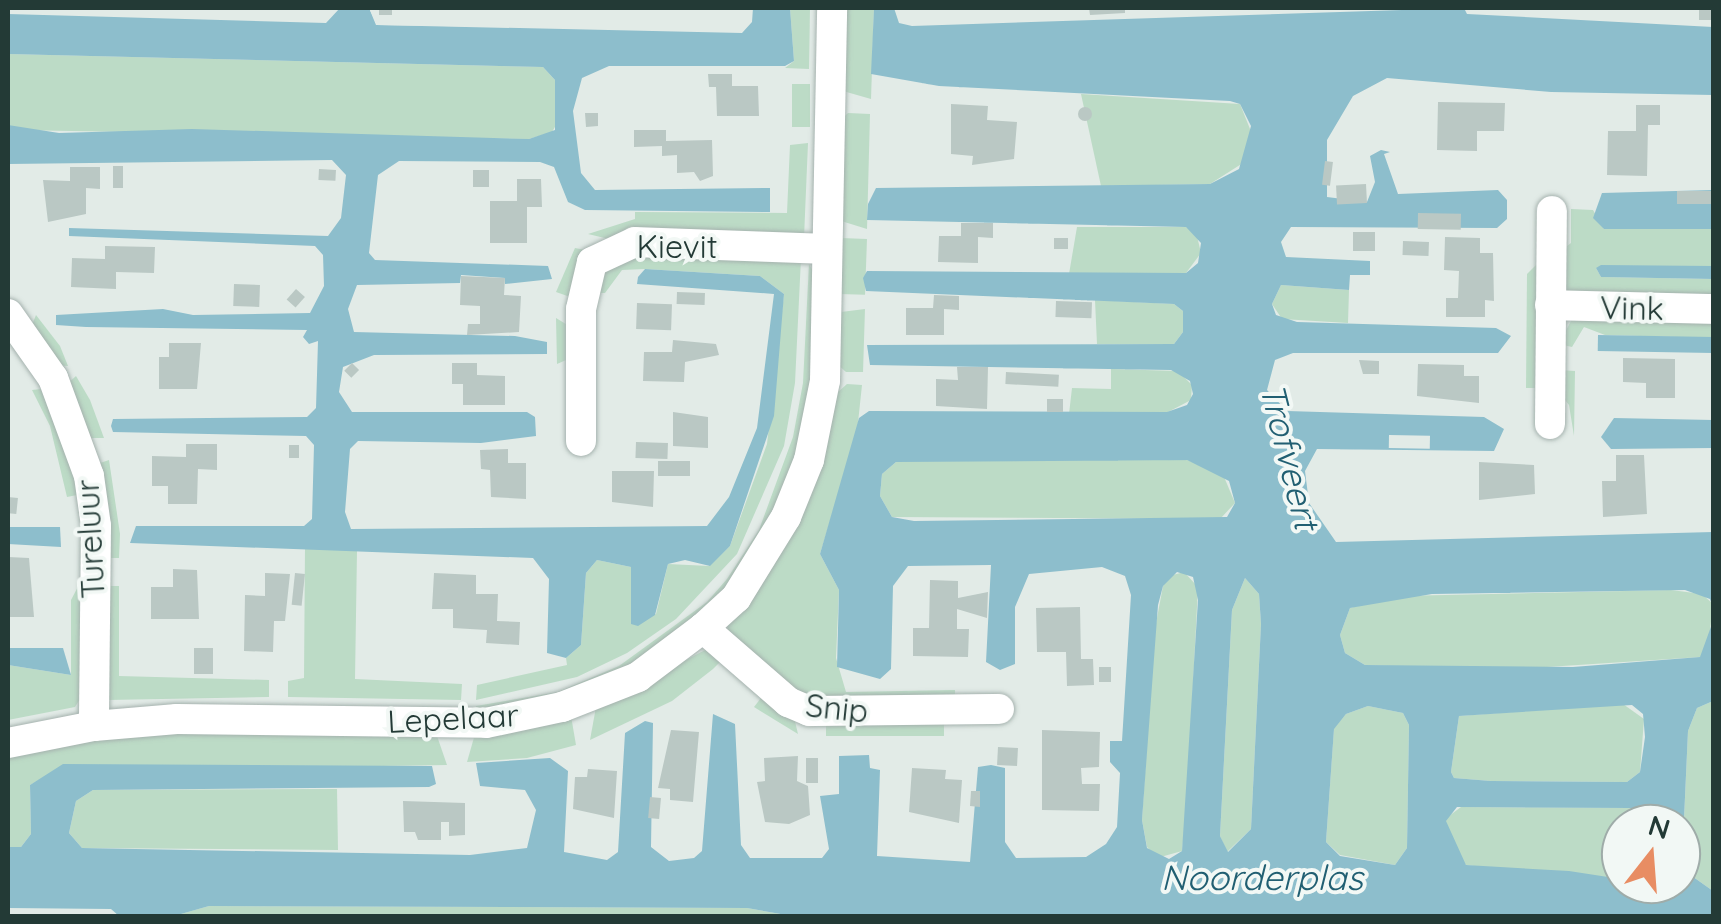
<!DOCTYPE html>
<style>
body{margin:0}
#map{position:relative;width:1721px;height:924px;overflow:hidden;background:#e2ebe7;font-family:Quicksand,sans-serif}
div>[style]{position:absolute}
.green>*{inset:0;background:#bcdbc6;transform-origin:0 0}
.water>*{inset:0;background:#8dbecc;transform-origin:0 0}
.pier>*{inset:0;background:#e2ebe7;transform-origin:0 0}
.building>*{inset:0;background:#bac8c4;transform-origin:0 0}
.round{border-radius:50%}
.roads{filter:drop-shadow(0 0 2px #a5b2ae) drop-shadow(0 0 2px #a5b2ae)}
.minor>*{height:30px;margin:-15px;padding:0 15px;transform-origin:15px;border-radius:15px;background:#fff}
span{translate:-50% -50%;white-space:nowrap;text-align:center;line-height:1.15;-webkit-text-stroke:8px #f2f8f5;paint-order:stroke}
.street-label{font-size:32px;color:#233a36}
.water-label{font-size:35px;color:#215f72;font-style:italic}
.frame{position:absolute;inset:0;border:10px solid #233a36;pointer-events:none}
.north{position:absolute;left:1601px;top:804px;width:100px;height:100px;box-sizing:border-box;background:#f2f8f5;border:2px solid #9faca9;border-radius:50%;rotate:17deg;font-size:28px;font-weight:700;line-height:40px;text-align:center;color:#233a36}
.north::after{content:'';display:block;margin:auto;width:35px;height:45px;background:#e88d63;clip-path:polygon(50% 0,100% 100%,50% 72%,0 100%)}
</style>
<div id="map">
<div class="green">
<i style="clip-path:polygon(790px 8px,810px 8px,809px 69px,785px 68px,794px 61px)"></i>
<i style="clip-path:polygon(843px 8px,874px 8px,871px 99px,843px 91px)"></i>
<i style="clip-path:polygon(8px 54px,543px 67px,555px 80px,559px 120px,552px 132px,529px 139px,15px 130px,8px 125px)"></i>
<i style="left:792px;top:84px;width:18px;height:43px"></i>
<i style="clip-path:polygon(1081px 94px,1240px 104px,1252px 134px,1243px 163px,1210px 184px,1101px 186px)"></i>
<i style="clip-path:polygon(848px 113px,870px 114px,867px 229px,838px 220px,840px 120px)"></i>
<i style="clip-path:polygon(808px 143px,804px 238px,613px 240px,588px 234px,635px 219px,635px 212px,787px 213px,790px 145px)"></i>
<i style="clip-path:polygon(1571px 209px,1593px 210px,1604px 229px,1713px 229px,1713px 266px,1596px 268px,1601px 277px,1713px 279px,1713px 303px,1565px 292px,1559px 252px,1571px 243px)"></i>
<i style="clip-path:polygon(1077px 227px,1186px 227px,1196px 232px,1201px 253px,1186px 273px,1069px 274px)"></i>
<i style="left:841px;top:238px;width:26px;height:56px;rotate:2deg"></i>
<i style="clip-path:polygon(575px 248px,595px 252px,573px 298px,556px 292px)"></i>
<i style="clip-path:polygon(622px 254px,801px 258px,795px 383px,784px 446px,737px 554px,676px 619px,627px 653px,577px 677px,476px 700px,477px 685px,567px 665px,566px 658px,581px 645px,586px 573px,597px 560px,631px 567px,631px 623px,656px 614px,668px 564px,709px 566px,730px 546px,767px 444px,784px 294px,760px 276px,645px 269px,622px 270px,605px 293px,589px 293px,593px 278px)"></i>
<i style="clip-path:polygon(1541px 260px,1535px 388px,1526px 388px,1527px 274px)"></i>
<i style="clip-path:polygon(809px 264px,814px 273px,810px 401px,784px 495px,721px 594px,650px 655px,587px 687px,475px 712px,476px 706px,558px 692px,619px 666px,707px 602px,727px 579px,759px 530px,793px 437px,803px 383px)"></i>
<i style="clip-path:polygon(1281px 285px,1349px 290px,1348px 323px,1282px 319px,1272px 304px)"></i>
<i style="clip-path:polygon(1095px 300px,1174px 304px,1183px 311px,1183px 332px,1174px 344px,1097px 344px)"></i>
<i style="clip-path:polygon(865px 309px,863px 372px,846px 372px,837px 364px,841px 312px)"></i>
<i style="clip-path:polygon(36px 315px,60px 346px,68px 366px,54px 365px,30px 330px)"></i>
<i style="clip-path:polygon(1713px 317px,1713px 338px,1605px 335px,1584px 327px,1572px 347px,1559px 344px,1572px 319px)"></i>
<i style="clip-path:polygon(556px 318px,574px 329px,573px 357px,557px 364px)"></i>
<i style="clip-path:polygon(1111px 369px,1178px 371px,1192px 385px,1191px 400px,1168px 412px,1069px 414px,1072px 388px,1111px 389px)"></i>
<i style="clip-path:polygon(1559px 370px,1575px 371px,1574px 436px,1569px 405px,1558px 391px)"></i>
<i style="clip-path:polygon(76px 376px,90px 400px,104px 438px,86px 438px,65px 386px)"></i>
<i style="clip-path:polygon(847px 384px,862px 385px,857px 432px,820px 554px,839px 590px,836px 658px,846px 692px,955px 690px,955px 698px,801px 701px,731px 643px,727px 624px,838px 392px)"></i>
<i style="clip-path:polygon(50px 388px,67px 424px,77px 495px,67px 497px,50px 426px,32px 390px)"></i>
<i style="clip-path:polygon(109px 460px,120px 534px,119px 558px,103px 558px,100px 463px)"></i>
<i style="clip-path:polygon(917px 460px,1187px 460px,1222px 472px,1235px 503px,1220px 519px,892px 517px,880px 496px,882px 474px,896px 462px)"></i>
<i style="clip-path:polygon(305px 546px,357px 551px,355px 679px,462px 684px,461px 700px,288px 697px,288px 681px,304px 678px)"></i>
<i style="clip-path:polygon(1184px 572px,1198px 587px,1187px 803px,1182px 851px,1157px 858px,1147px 847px,1142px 820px,1154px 634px,1163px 586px,1169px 576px)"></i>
<i style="clip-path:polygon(1245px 578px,1259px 594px,1261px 624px,1251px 829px,1227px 852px,1220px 836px,1232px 610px)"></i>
<i style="clip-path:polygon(81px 581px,80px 699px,75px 707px,8px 720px,8px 665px,71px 675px,71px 600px)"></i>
<i style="clip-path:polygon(103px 586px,119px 586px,119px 676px,269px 680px,269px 697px,108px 700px)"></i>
<i style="clip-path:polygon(1671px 590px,1702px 594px,1713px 604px,1708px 648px,1701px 657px,1500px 670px,1365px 665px,1345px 653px,1340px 635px,1350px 608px,1399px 596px)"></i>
<i style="clip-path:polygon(709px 648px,724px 658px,713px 669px,672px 701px,590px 740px,596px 707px)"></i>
<i style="clip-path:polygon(764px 694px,793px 713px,798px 734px,754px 707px)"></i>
<i style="clip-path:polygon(1713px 701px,1713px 891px,1689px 874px,1683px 842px,1688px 731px,1697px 708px)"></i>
<i style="clip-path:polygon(1623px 704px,1644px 719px,1640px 772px,1627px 782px,1491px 781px,1454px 778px,1451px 772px,1459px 716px)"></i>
<i style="clip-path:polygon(1368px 706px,1403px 713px,1409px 725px,1407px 848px,1395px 865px,1340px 855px,1326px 842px,1334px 728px,1346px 714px)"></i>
<i style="clip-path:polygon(571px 716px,576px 745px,527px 758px,467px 762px,475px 734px)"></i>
<i style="left:826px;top:720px;width:118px;height:16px"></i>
<i style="clip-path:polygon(137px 733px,436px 733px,447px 765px,55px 771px,30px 785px,31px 834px,21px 847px,8px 847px,8px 757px)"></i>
<i style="clip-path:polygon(337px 789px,338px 850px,82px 848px,69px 833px,76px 801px,93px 790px)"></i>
<i style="clip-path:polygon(1461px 807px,1631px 808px,1642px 812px,1644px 824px,1621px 824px,1621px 879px,1528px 872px,1466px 865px,1451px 844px,1445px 819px)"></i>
<i style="clip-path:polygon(209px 906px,747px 908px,792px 916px,174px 916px)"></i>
</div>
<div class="water">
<i style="clip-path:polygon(340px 8px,369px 8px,377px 25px,742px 33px,752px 22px,753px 8px,790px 8px,794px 61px,785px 66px,609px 66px,582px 78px,573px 111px,581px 173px,595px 190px,770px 188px,770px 212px,585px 210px,568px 202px,554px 167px,540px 162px,399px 161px,378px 175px,369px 253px,375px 260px,548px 266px,552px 279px,505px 284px,505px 278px,461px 275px,460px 283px,357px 285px,348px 309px,354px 332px,515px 336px,547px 342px,547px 354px,374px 355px,343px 367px,339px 392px,352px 412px,527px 412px,535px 417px,536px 436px,481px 443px,358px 441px,350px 449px,345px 512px,351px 529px,707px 526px,729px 497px,757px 428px,774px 294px,637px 284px,638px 277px,645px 269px,760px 276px,784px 294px,774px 416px,730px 546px,710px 566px,685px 560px,668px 564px,655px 615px,638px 626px,631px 624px,631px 567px,597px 560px,586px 573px,581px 645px,566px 658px,547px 653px,549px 579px,533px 558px,130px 543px,136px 526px,304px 526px,312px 519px,314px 445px,306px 436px,113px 432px,111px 426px,113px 419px,307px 417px,316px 408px,318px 341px,309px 344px,303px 337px,307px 330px,86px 327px,56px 325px,56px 315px,163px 309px,193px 315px,310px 313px,324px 286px,323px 255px,315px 246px,69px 236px,69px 228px,328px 236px,341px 218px,346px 175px,332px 160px,8px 164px,8px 125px,59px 133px,192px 129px,529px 139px,555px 130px,555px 80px,543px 67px,8px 54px,8px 14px,326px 23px)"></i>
<i style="clip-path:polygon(evenodd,874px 8px,894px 8px,899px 23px,912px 26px,1464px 8px,1467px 14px,1713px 27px,1713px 95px,1551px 92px,1387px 78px,1353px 96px,1327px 140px,1327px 197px,1367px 202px,1375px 182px,1370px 156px,1381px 150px,1390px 152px,1384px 154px,1398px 194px,1498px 190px,1507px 200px,1507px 219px,1497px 228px,1291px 227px,1281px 242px,1286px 257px,1370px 261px,1370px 275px,1350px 275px,1349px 290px,1281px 285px,1272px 304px,1276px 315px,1297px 322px,1496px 328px,1511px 336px,1498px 353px,1293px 353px,1275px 360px,1267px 390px,1287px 411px,1484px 417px,1504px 429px,1494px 451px,1317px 449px,1305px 471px,1309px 503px,1336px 542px,1713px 532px,1713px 608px,1710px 599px,1685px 590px,1432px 594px,1350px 608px,1340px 635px,1345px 653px,1365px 665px,1573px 667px,1700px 657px,1713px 621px,1713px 701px,1697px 708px,1688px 731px,1683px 841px,1689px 874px,1713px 891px,1713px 916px,792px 916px,747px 908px,209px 906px,174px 916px,119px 916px,111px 909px,8px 908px,8px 847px,21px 847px,31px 834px,30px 785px,63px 764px,432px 766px,436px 784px,429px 787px,93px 790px,76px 801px,69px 833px,82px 848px,470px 855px,527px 848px,536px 810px,525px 790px,480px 786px,476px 763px,550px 758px,568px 771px,564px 852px,607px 860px,618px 852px,625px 733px,645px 721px,653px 723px,651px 847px,669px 861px,694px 858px,702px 851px,713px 714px,735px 724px,741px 845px,750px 858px,822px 858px,829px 849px,820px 796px,839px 794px,839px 756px,869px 755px,870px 768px,880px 770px,877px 856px,970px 862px,978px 767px,991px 765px,1005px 768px,1005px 842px,1016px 858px,1086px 857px,1106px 844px,1117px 827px,1120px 773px,1110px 762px,1110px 741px,1122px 741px,1131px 595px,1125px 576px,1102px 567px,1029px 574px,1015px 607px,1015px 664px,1000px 670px,986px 662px,991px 565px,908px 566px,893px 586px,891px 669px,880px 679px,837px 667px,839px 590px,820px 554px,859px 418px,869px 411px,1167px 412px,1187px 405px,1193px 394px,1190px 381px,1171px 370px,870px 365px,867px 345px,1174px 344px,1183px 332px,1183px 311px,1174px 304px,866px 291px,863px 278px,867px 271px,1186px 273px,1198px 263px,1201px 243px,1186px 227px,867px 220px,868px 204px,876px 188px,1210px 184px,1239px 169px,1251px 126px,1240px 104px,1230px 101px,939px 86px,871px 74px,874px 8px,1187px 460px,1229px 481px,1235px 503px,1227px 517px,914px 521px,892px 517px,880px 496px,882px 474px,896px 462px,1187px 460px,874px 8px,1177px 572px,1193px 577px,1198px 600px,1182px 851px,1169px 859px,1147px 848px,1142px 820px,1158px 605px,1163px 586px,1177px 572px,874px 8px,1245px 578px,1259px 594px,1261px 624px,1251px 829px,1228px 852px,1220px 836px,1232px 610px,1245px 578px,874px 8px,1632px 705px,1643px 714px,1645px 737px,1640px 772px,1627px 782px,1491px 781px,1454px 778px,1451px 772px,1459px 716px,1632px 705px,874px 8px,1368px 706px,1403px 713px,1409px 725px,1407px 848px,1395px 865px,1340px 856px,1326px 842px,1334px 729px,1346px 714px,1368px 706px,874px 8px,1457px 807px,1631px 808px,1642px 812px,1644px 824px,1681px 824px,1681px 884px,1621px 884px,1621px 879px,1569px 871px,1466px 865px,1446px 821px,1457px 807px)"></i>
<i style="clip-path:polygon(1713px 190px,1713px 229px,1604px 229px,1593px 218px,1602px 193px)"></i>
<i style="clip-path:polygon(1601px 265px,1713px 266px,1713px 279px,1601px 277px,1596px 268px)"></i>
<i style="left:1598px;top:335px;width:115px;height:16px;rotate:1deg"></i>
<i style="clip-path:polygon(1614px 418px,1713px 420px,1713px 448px,1611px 449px,1601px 437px)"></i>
<i style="clip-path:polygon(8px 527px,60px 527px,61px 547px,8px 544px)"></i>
<i style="clip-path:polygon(8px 648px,63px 648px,71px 675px,8px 665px)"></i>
</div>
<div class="pier">
<i style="clip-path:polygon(369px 8px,380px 22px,570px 28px,376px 25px)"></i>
<i style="left:1389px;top:435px;width:41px;height:13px;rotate:1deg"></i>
</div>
<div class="building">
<i style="left:379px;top:8px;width:13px;height:7px"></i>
<i style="clip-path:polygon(1089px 8px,1125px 8px,1125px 13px,1090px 15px)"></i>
<i style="left:1699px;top:8px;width:15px;height:12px"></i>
<i style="clip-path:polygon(708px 74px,732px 74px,732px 86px,758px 86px,759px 116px,717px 116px,716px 87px,709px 87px)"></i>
<i style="clip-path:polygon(1438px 102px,1505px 103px,1504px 131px,1477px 131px,1477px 151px,1437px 150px)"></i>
<i style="clip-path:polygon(951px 104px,988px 106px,987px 120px,1017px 122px,1014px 159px,972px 165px,973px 156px,951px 154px)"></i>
<i style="clip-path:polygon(1636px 105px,1660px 105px,1660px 125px,1648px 125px,1647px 176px,1607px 175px,1608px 131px,1636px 131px)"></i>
<i class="round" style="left:1078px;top:107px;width:14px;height:14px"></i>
<i style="clip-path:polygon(585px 113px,598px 113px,598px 126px,586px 127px)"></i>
<i style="clip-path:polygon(634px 130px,666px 130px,666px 141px,712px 140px,713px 176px,700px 181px,694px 172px,677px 173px,677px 155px,662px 156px,662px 146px,634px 147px)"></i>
<i style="left:1325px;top:161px;width:8px;height:24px;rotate:7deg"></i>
<i style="left:113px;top:166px;width:10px;height:22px"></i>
<i style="clip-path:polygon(70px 167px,100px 167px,100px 189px,86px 188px,86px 214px,48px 222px,43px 180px,70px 181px)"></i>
<i style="left:319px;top:169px;width:17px;height:11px;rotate:3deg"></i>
<i style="left:473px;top:170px;width:16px;height:17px"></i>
<i style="clip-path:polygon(517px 179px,541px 179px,542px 207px,527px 207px,527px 243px,490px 243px,490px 201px,517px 201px)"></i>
<i style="left:1366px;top:184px;width:19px;height:30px;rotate:87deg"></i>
<i style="left:1712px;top:191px;width:13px;height:35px;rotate:90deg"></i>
<i style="left:1418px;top:213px;width:43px;height:16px;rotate:1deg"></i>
<i style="clip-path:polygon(961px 223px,993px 223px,993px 238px,978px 237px,978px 263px,938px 262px,939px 236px,961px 236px)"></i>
<i style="left:1375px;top:232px;width:19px;height:22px;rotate:90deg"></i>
<i style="clip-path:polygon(1445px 237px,1480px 238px,1480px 253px,1493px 253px,1494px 301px,1485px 300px,1485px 317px,1446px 317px,1446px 298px,1458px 298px,1459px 271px,1444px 270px)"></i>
<i style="left:1054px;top:238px;width:14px;height:11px"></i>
<i style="left:1403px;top:241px;width:26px;height:14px;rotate:2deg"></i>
<i style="clip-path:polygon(105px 246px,155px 247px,154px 273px,116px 272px,116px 289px,71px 287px,72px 258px,105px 259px)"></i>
<i style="clip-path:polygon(461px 276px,505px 278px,504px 295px,521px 296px,519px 332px,467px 335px,468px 324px,480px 324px,480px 306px,460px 305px)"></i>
<i style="left:234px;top:284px;width:26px;height:22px;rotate:2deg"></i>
<i style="left:296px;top:289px;width:12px;height:14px;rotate:42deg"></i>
<i style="left:677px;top:292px;width:28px;height:12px;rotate:2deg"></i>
<i style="clip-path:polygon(934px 295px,959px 296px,959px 310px,944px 309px,944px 335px,906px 335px,906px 308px,933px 308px)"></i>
<i style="left:1056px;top:301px;width:36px;height:16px;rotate:2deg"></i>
<i style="left:637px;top:303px;width:35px;height:26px;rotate:2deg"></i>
<i style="clip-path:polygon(673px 340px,716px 344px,719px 355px,685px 362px,684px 382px,643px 381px,644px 352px,672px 352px)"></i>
<i style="clip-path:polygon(169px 343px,201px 343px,197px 389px,159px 389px,159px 357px,169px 357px)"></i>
<i style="clip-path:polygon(1623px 358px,1675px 359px,1675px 398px,1646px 398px,1646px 383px,1623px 382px)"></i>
<i style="clip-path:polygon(1359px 360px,1379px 361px,1379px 374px,1363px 374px)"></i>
<i style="left:352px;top:363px;width:10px;height:11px;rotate:45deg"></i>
<i style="clip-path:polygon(452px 363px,477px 363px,477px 375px,505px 376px,505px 405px,463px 405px,463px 384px,452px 384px)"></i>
<i style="clip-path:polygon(1418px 364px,1464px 365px,1464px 376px,1479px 376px,1479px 403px,1417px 396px)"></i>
<i style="clip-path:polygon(957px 367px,988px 367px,987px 409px,936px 406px,936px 379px,958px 380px)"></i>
<i style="left:1006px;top:372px;width:53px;height:12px;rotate:3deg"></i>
<i style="left:1047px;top:399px;width:16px;height:13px"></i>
<i style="clip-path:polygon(673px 412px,708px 417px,708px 448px,673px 446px)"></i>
<i style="left:636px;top:442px;width:32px;height:16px;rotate:2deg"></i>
<i style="clip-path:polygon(186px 444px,217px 444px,217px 470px,198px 469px,197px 504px,168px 504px,168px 486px,152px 486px,152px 456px,186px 457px)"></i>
<i style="left:289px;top:445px;width:10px;height:13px"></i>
<i style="clip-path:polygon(508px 449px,508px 463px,526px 463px,526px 499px,491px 497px,490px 470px,481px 469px,480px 450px)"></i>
<i style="clip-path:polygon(1616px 455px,1644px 455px,1647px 514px,1603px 517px,1602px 481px,1616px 481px)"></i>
<i style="left:658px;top:461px;width:32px;height:15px"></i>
<i style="clip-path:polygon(1479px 462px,1534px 465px,1535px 494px,1479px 500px)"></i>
<i style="clip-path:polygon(612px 471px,654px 471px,653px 507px,612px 502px)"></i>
<i style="left:8px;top:497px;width:10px;height:16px;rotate:6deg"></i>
<i style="clip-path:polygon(8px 557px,29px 558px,34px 617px,8px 617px)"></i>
<i style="clip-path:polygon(173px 569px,197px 570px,199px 619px,151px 619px,151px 587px,173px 587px)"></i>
<i style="clip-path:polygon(265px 573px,290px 574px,285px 621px,274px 621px,273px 652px,244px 651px,245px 595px,265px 596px)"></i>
<i style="left:295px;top:573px;width:10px;height:32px;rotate:6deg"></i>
<i style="clip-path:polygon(434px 573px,476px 575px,476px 594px,498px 594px,497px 621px,520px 622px,519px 645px,486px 643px,487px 630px,453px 628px,453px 609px,432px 609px)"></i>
<i style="clip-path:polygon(930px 580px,958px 581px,958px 598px,988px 592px,987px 618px,957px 609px,957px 629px,969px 629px,968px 657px,913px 656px,913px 628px,929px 628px)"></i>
<i style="clip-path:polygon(1080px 607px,1081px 659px,1093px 659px,1094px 685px,1067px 686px,1066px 652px,1037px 652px,1036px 608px)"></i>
<i style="left:194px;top:648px;width:19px;height:26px"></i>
<i style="left:1099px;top:667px;width:12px;height:15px"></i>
<i style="clip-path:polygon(671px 730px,699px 732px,693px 802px,670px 800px,670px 789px,658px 788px)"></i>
<i style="clip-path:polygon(1042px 730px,1100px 732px,1099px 767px,1081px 768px,1082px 784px,1100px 784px,1099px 811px,1042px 810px)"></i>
<i style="left:998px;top:747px;width:20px;height:18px;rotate:3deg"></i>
<i style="clip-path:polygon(798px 756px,797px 781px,808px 786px,810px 815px,789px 824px,765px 822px,757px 782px,765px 781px,764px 758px)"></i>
<i style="left:806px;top:758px;width:12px;height:25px"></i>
<i style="clip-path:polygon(912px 768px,946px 770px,945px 779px,962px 780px,959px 823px,909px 812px)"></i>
<i style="clip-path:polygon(588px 769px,617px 771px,614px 818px,573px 809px,575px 777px,587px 777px)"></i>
<i style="clip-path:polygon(971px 791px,980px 791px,980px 807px,970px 806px)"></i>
<i style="left:650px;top:797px;width:11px;height:21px;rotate:5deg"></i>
<i style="clip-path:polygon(403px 801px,465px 803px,465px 835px,449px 836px,449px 822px,441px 822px,441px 840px,418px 840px,415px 832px,404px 832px)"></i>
</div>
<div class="roads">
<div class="minor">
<i style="left:1550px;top:305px;width:164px;rotate:1.4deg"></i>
<i style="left:8px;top:314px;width:78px;rotate:54.9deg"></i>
<i style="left:53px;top:378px;width:104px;rotate:69.8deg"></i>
<i style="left:89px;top:476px;width:50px;rotate:82deg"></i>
<i style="left:96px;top:526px;width:200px;rotate:90.6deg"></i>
<i style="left:1550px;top:424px;width:213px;rotate:-89.5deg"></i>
<i style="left:581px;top:441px;width:132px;rotate:-90deg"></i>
<i style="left:581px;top:309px;width:48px;rotate:-76.8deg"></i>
<i style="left:592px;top:262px;width:47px;rotate:-24.9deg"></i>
<i style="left:635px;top:242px;width:192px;rotate:2.1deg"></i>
<i style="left:703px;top:628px;width:113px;rotate:41deg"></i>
<i style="left:788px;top:702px;width:23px;rotate:23deg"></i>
<i style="left:809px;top:711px;width:190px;rotate:-0.6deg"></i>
<i style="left:8px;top:743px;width:88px;rotate:-11.2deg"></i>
<i style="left:94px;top:726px;width:83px;rotate:-4.8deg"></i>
<i style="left:177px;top:719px;width:309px;rotate:0.7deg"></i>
<i style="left:486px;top:723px;width:78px;rotate:-11.9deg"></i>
<i style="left:562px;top:707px;width:82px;rotate:-21.5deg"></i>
<i style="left:638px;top:677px;width:81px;rotate:-37deg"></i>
<i style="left:703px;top:628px;width:45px;rotate:-42.3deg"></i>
<i style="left:736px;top:598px;width:95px;rotate:-58.3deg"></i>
<i style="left:786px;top:517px;width:61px;rotate:-68deg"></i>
<i style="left:809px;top:460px;width:81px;rotate:-78.6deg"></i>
<i style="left:825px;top:381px;width:373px;rotate:-88.9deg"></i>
</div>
</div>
<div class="street-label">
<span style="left:677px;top:246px">Kievit</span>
<span style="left:1632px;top:308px;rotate:1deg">Vink</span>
<span style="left:90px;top:539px;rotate:-93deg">Tureluur</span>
<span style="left:837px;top:708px;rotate:6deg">Snip</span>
<span style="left:453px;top:718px;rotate:-3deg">Lepelaar</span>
</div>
<div class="water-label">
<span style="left:1290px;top:456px;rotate:76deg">Trofveert</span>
<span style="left:1262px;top:877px">Noorderplas</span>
</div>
<div class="frame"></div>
<div class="north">N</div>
</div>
